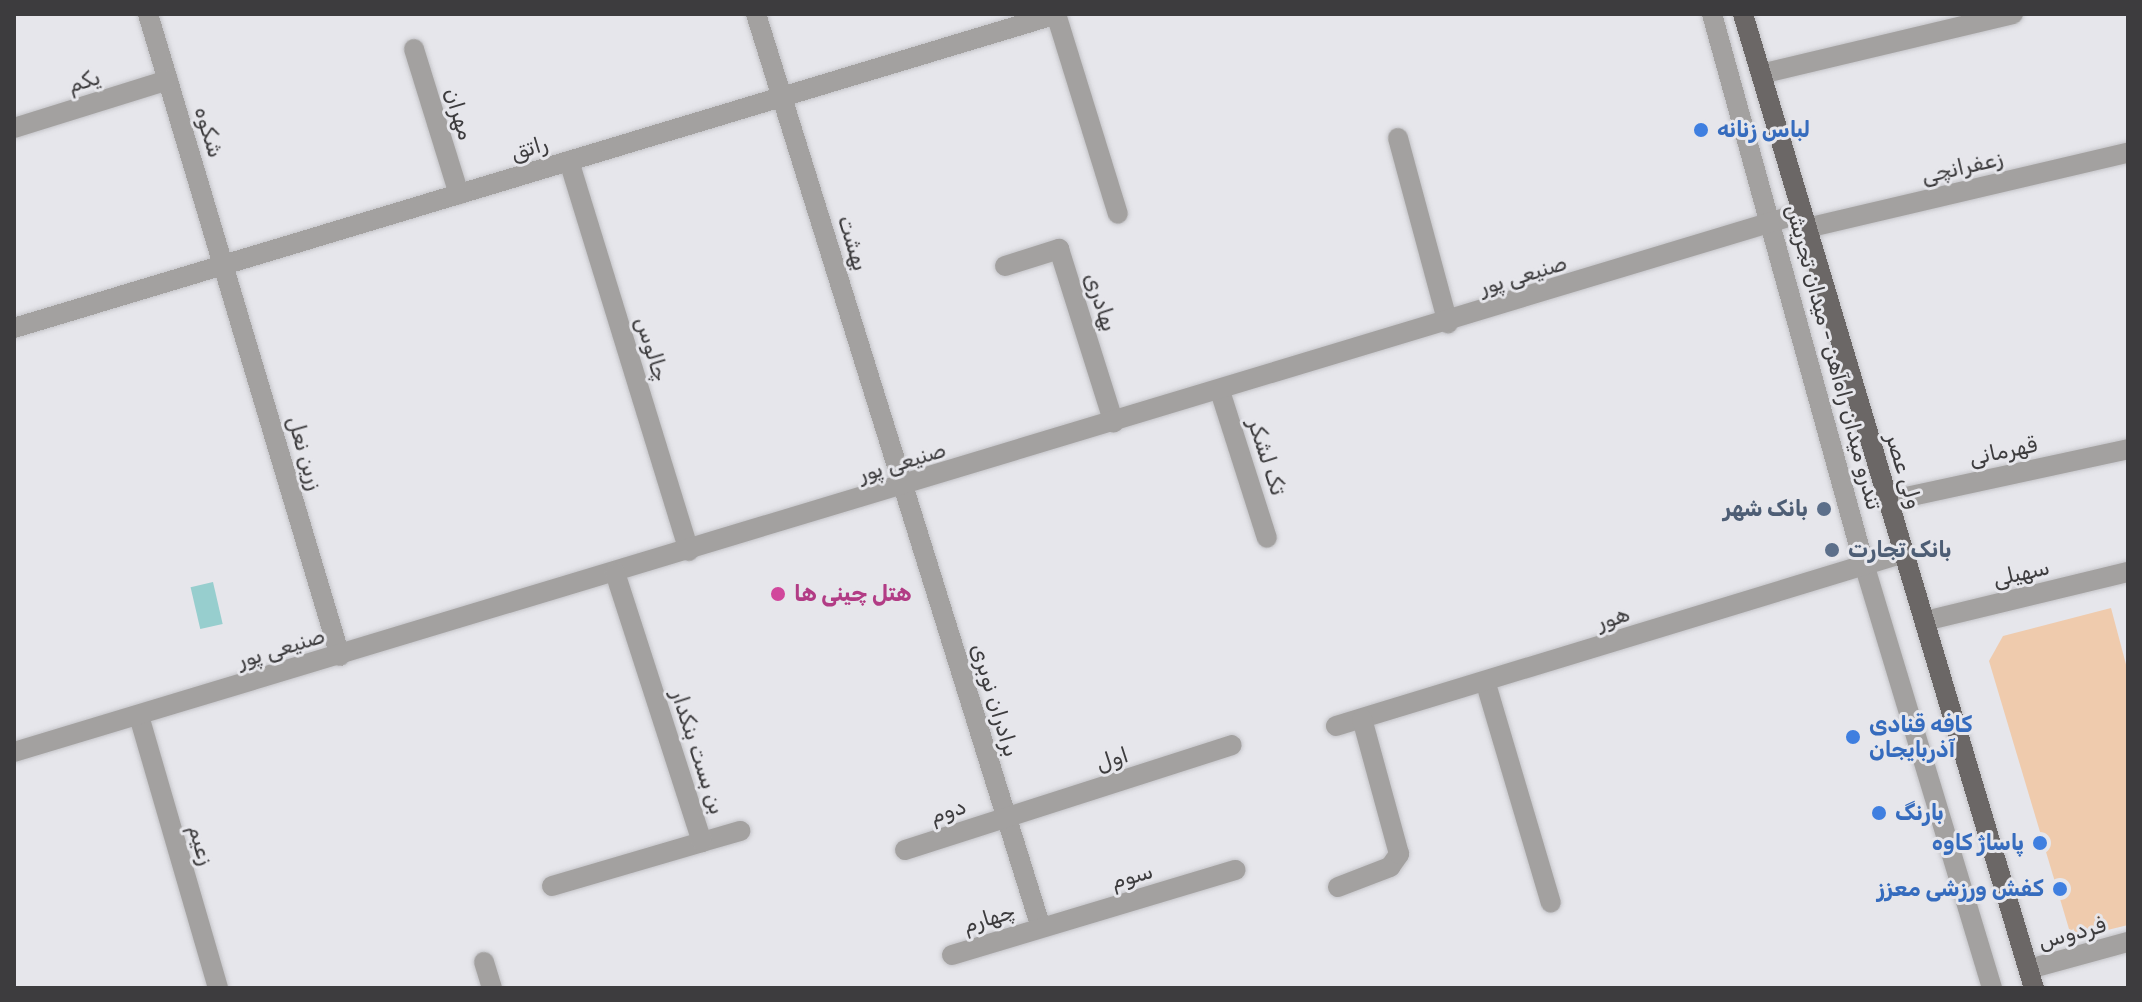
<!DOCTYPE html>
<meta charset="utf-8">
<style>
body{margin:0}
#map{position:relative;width:2142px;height:1002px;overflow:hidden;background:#e6e6eb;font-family:Rubik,"Noto Naskh Arabic",sans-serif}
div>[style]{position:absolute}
.water>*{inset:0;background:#97cece;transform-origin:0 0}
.building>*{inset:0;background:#efcbad}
.roads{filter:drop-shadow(0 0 2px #c4c4c8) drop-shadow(0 0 2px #c4c4c8)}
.minor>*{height:20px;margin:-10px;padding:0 10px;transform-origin:10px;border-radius:10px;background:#a3a1a0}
.major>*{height:20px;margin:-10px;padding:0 10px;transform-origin:10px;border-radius:10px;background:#6b6766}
.dots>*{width:22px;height:22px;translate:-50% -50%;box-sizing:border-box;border:4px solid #e6e6eb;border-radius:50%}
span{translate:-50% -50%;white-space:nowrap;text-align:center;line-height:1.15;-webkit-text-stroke:6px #e6e6eb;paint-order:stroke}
.street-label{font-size:22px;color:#3d3c3e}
.shop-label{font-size:22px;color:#366cbe;font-weight:700}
.left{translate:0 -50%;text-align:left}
.right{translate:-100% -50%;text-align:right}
.service-label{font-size:22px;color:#4e5e75;font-weight:700}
.hotel-label{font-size:22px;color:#b23c85;font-weight:700}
.frame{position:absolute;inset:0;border:16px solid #3d3c3e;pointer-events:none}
</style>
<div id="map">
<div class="water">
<i style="left:213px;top:582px;width:43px;height:23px;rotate:77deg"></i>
</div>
<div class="building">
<i style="clip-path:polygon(2111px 608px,2128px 672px,2128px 925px,2083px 936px,2069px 929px,1989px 661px,2003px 636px)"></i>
</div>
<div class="roads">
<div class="minor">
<i style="left:148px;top:14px;width:670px;rotate:73.35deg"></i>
<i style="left:756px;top:14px;width:957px;rotate:72.68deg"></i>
<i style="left:1056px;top:14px;width:209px;rotate:72.8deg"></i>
<i style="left:1712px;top:14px;width:571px;rotate:74.55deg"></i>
<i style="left:1864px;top:564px;width:443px;rotate:73.2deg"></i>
<i style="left:414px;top:49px;width:152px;rotate:72.8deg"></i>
<i style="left:1761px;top:74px;width:259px;rotate:-13.4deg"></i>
<i style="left:14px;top:128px;width:161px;rotate:-17.3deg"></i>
<i style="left:1398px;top:138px;width:192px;rotate:74.9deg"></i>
<i style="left:569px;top:161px;width:408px;rotate:72.9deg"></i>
<i style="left:1807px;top:228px;width:330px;rotate:-13.2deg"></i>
<i style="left:1005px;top:266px;width:57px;rotate:-17.5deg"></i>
<i style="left:1059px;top:249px;width:182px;rotate:72.5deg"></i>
<i style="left:14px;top:328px;width:1089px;rotate:-16.75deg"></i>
<i style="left:1220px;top:391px;width:154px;rotate:72.3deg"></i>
<i style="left:1888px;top:501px;width:246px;rotate:-12.2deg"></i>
<i style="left:1925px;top:621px;width:209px;rotate:-13.6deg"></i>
<i style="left:1486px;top:684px;width:228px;rotate:73.5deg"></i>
<i style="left:139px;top:716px;width:283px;rotate:73.8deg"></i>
<i style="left:1336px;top:726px;width:594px;rotate:-16.94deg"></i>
<i style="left:14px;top:752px;width:1867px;rotate:-16.78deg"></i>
<i style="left:702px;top:842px;width:40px;rotate:-16deg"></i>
<i style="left:905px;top:850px;width:343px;rotate:-17.8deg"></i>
<i style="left:552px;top:886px;width:156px;rotate:-16.3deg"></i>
<i style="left:702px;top:842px;width:283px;rotate:-107.9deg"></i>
<i style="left:1338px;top:887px;width:56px;rotate:-21deg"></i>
<i style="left:1390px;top:867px;width:16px;rotate:-55deg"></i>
<i style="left:1399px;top:854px;width:140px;rotate:-105.3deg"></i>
<i style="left:952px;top:955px;width:296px;rotate:-16.7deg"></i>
<i style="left:484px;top:962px;width:27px;rotate:73deg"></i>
<i style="left:2029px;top:969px;width:103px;rotate:-15.3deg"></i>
</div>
<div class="major">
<i style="left:1743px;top:14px;width:1017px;rotate:73.37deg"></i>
</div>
</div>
<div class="dots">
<i style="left:1701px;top:130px;background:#3f7fe0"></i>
<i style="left:1824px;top:509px;background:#5c6f8a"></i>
<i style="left:1832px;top:550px;background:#5c6f8a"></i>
<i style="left:778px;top:594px;background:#d1479c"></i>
<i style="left:1853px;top:737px;background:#3f7fe0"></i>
<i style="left:1879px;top:813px;background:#3f7fe0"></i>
<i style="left:2040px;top:843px;background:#3f7fe0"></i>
<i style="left:2060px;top:889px;background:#3f7fe0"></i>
</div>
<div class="street-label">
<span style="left:84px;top:81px;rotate:-17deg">یکم</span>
<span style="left:459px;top:114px;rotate:73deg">مهران</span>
<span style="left:209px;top:132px;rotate:73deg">شکوه</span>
<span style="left:529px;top:148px;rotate:-17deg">راتق</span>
<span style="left:1962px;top:167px;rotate:-13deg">زعفرانچی</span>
<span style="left:853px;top:243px;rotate:73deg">بهشت</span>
<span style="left:1523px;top:275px;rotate:-17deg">صنیعی پور</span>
<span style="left:1101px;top:302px;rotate:72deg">بهادری</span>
<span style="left:652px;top:349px;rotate:73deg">چالوس</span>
<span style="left:1834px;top:357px;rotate:75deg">تندرو میدان راه‌آهن - میدان تجریش</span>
<span style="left:2003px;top:451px;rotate:-12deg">قهرمانی</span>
<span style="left:305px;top:453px;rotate:74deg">زرین نعل</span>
<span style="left:1267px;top:457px;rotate:72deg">تک لشکر</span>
<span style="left:902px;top:462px;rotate:-17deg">صنیعی پور</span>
<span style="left:1904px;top:471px;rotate:73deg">ولی عصر</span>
<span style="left:2021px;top:573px;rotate:-13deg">سهیلی</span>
<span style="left:1613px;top:618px;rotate:-18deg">هور</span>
<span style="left:281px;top:648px;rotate:-17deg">صنیعی پور</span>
<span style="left:995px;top:700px;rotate:73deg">برادران نوبری</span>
<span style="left:698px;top:752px;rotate:72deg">بن بست بنکدار</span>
<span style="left:1112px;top:759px;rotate:-18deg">اول</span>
<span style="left:948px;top:811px;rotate:-18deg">دوم</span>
<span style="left:201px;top:845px;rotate:74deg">زعیم</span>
<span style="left:1132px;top:876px;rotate:-16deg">سوم</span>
<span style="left:989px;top:918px;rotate:-17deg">چهارم</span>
<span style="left:2072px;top:933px;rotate:-15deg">فردوس</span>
</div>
<div class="shop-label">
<span class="left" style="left:1717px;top:130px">لباس زنانه</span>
<span class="left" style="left:1869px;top:737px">کافه قنادی<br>آذربایجان</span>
<span class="left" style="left:1895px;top:813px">بارنگ</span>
<span class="right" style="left:2024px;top:843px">پاساژ کاوه</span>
<span class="right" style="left:2044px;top:889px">کفش ورزشی معزز</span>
</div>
<div class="service-label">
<span class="right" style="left:1808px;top:509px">بانک شهر</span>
<span class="left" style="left:1848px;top:550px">بانک تجارت</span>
</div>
<div class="hotel-label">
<span class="left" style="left:794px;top:594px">هتل چینی ها</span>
</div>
<div class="frame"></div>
</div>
